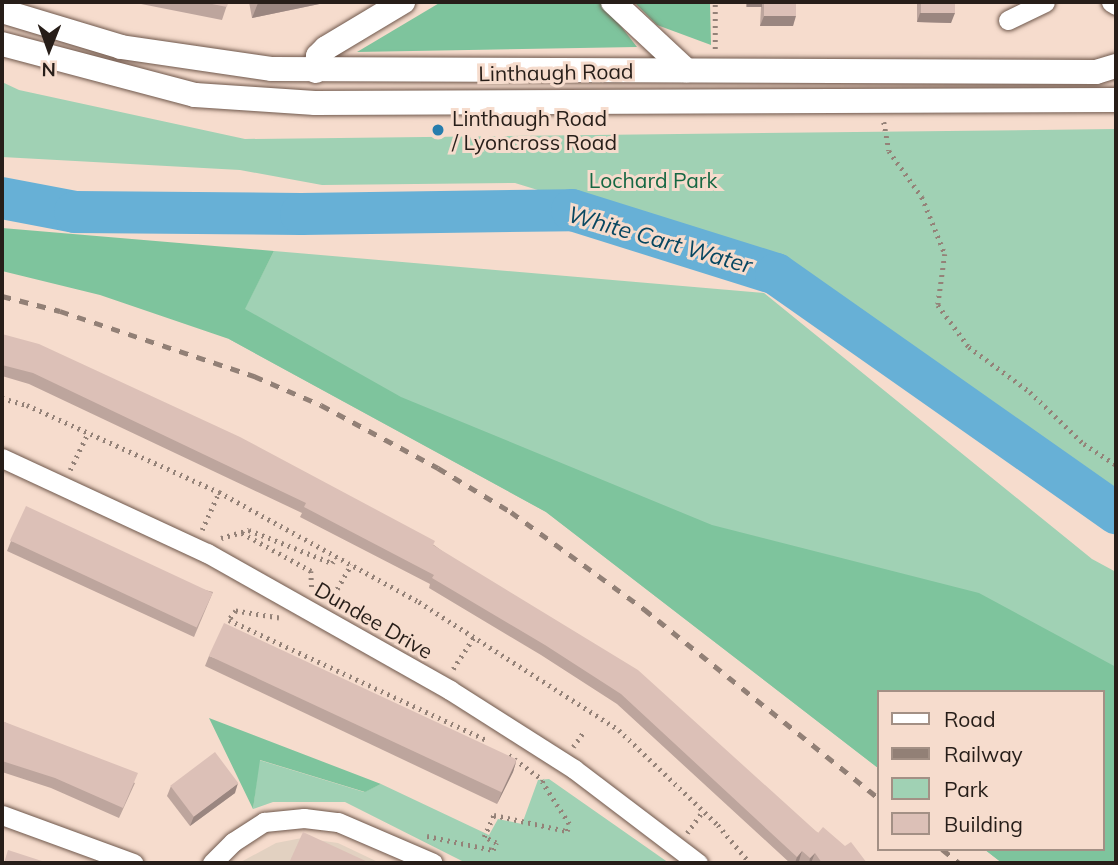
<!DOCTYPE html>
<style>
body{margin:0}
#map{position:relative;width:1118px;height:865px;overflow:hidden;background:#f6dccd;font-family:Mulish,sans-serif}
div>[style]{position:absolute}
.education>*{inset:0;background:#e2d1c1}
.green>*{inset:0;background:#a0d1b4}
.forest>*{inset:0;background:#7ec49d}
.river>*{height:42px;margin:-21px;padding:0 21px;transform-origin:21px;border-radius:21px;background:#67b0d6}
.path>*{height:4.5px;margin-top:-2.25px;transform-origin:0;background:repeating-linear-gradient(90deg,#948278 0 2px,transparent 0 7px)}
.roads{filter:drop-shadow(0 0 2px #6e574b) drop-shadow(0 0 2px #6e574b)}
.minor>*{height:19px;margin:-9.5px;padding:0 9.5px;transform-origin:9.5px;border-radius:9.5px;background:#fff}
.tertiary>*{height:24px;margin:-12px;padding:0 12px;transform-origin:12px;border-radius:12px;background:#fff}
.rail>*{height:5px;margin-top:-2.5px;transform-origin:0;background:repeating-linear-gradient(90deg,#928076 0 9px,transparent 0 18px)}
.wall>*{inset:0;background:#bda59d}
.shaded-wall>*{inset:0;background:#9a8680;transform-origin:0 0}
.building>*{inset:0;background:#dcc0b7;transform-origin:0 0}
.dots>*{width:19px;height:19px;translate:-50% -50%;box-sizing:border-box;border:4px solid #f6dccd;border-radius:50%}
span{translate:-50% -50%;white-space:nowrap;text-align:center;line-height:1.15;-webkit-text-stroke:6px #f6dccd;paint-order:stroke}
.street-label{font-size:21px;color:#271e19}
.poi-label{font-size:21px;color:#271e19}
.left{translate:0 -50%;text-align:left}
.park-label{font-size:21px;color:#166843}
.water-label{font-size:23px;color:#084761;font-style:italic}
.frame{position:absolute;inset:0;border:4px solid #271e19;pointer-events:none}
.legend{position:absolute;left:877px;top:690px;width:228px;height:161px;box-sizing:border-box;background:#f6dccd;border:2px solid #a39085;margin:0;padding:9px 12px;list-style:none;font-size:21px;color:#271e19}
.legend li{display:flex;align-items:center;gap:14px;height:35px}
.legend b{width:35px;border:2px solid #a39085}
.north{position:absolute;left:14px;top:14px;width:70px;height:70px;-webkit-text-stroke:5px #f6dccd;paint-order:stroke;rotate:181deg;font-size:19px;font-weight:700;line-height:28px;text-align:center;color:#271e19}
.north::after{content:'';display:block;margin:auto;width:24px;height:32px;background:#271e19;clip-path:polygon(50% 0,100% 100%,50% 72%,0 100%)}
</style>
<div id="map">
<div class="education">
<i style="clip-path:polygon(302px 838px,338px 843px,380px 863px,239px 863px,276px 843px)"></i>
</div>
<div class="green">
<i style="clip-path:polygon(2px 82px,19px 90px,245px 139px,1116px 129px,1116px 500px,772px 262px,515px 183px,322px 185px,240px 170px,2px 157px)"></i>
<i style="clip-path:polygon(274px 251px,764px 293px,1092px 559px,1116px 572px,1116px 863px,1002px 863px,984px 849px,1102px 849px,1102px 692px,878px 692px,878px 768px,546px 512px,229px 339px)"></i>
<i style="clip-path:polygon(259px 760px,364px 792px,381px 784px,489px 835px,498px 819px,522px 824px,538px 780px,549px 779px,669px 863px,466px 863px,345px 802px,273px 802px,253px 809px)"></i>
</div>
<div class="forest">
<i style="clip-path:polygon(441px 2px,602px 2px,637px 47px,357px 52px)"></i>
<i style="clip-path:polygon(634px 2px,710px 2px,711px 45px,657px 25px)"></i>
<i style="clip-path:polygon(2px 228px,274px 251px,245px 309px,401px 397px,712px 525px,979px 593px,1116px 667px,1116px 863px,1002px 863px,984px 849px,1102px 849px,1102px 692px,878px 692px,878px 768px,546px 512px,229px 339px,100px 295px,2px 271px)"></i>
<i style="clip-path:polygon(209px 718px,381px 784px,365px 792px,260px 760px,253px 809px)"></i>
</div>
<div class="river">
<i style="left:2px;top:198px;width:74px;rotate:10.9deg"></i>
<i style="left:75px;top:212px;width:226px;rotate:0.5deg"></i>
<i style="left:301px;top:214px;width:271px;rotate:-0.8deg"></i>
<i style="left:572px;top:210px;width:214px;rotate:17.4deg"></i>
<i style="left:776px;top:274px;width:416px;rotate:35.1deg"></i>
</div>
<div class="path">
<i style="left:715px;top:49px;width:47px;rotate:-90deg"></i>
<i style="left:884px;top:122px;width:29px;rotate:80deg"></i>
<i style="left:889px;top:151px;width:57px;rotate:54.3deg"></i>
<i style="left:922px;top:197px;width:61px;rotate:68deg"></i>
<i style="left:945px;top:254px;width:51px;rotate:97.8deg"></i>
<i style="left:938px;top:305px;width:52px;rotate:53.6deg"></i>
<i style="left:969px;top:347px;width:76px;rotate:36.4deg"></i>
<i style="left:1030px;top:392px;width:75px;rotate:43.9deg"></i>
<i style="left:1084px;top:444px;width:38px;rotate:33deg"></i>
<i style="left:2px;top:398px;width:26px;rotate:16deg"></i>
<i style="left:27px;top:405px;width:211px;rotate:24.4deg"></i>
<i style="left:219px;top:492px;width:228px;rotate:28.8deg"></i>
<i style="left:419px;top:602px;width:237px;rotate:32.6deg"></i>
<i style="left:619px;top:730px;width:137px;rotate:43.8deg"></i>
<i style="left:718px;top:825px;width:50px;rotate:49.9deg"></i>
<i style="left:70px;top:470px;width:41px;rotate:-64.1deg"></i>
<i style="left:202px;top:530px;width:42px;rotate:-65.9deg"></i>
<i style="left:242px;top:533px;width:79px;rotate:28.8deg"></i>
<i style="left:311px;top:571px;width:17px;rotate:87deg"></i>
<i style="left:221px;top:538px;width:29px;rotate:-16deg"></i>
<i style="left:249px;top:530px;width:89px;rotate:21.7deg"></i>
<i style="left:332px;top:563px;width:7px;rotate:-56deg"></i>
<i style="left:330px;top:601px;width:42px;rotate:-59.7deg"></i>
<i style="left:279px;top:618px;width:44px;rotate:-170.8deg"></i>
<i style="left:236px;top:611px;width:11px;rotate:128deg"></i>
<i style="left:229px;top:620px;width:286px;rotate:25deg"></i>
<i style="left:453px;top:669px;width:38px;rotate:-57deg"></i>
<i style="left:573px;top:747px;width:19px;rotate:-55deg"></i>
<i style="left:509px;top:755px;width:42px;rotate:36.3deg"></i>
<i style="left:687px;top:833px;width:27px;rotate:-54deg"></i>
<i style="left:427px;top:836px;width:67px;rotate:12deg"></i>
<i style="left:493px;top:850px;width:8px;rotate:-67deg"></i>
<i style="left:496px;top:843px;width:13px;rotate:-153deg"></i>
<i style="left:484px;top:837px;width:24px;rotate:-66deg"></i>
<i style="left:494px;top:815px;width:75px;rotate:12.4deg"></i>
<i style="left:567px;top:831px;width:7px;rotate:-74deg"></i>
<i style="left:569px;top:824px;width:50px;rotate:-122.7deg"></i>
<i style="left:542px;top:782px;width:4px;rotate:-63deg"></i>
</div>
<div class="roads">
<div class="minor">
<i style="left:1111px;top:2px;width:6px;rotate:31deg"></i>
<i style="left:1008px;top:20px;width:41px;rotate:-25.9deg"></i>
<i style="left:2px;top:458px;width:226px;rotate:24.9deg"></i>
<i style="left:207px;top:553px;width:279px;rotate:29.4deg"></i>
<i style="left:450px;top:690px;width:147px;rotate:32.5deg"></i>
<i style="left:574px;top:769px;width:156px;rotate:37.2deg"></i>
<i style="left:2px;top:815px;width:140px;rotate:20.1deg"></i>
<i style="left:212px;top:863px;width:30px;rotate:-45deg"></i>
<i style="left:233px;top:842px;width:37px;rotate:-33deg"></i>
<i style="left:264px;top:822px;width:40px;rotate:-5.7deg"></i>
<i style="left:304px;top:818px;width:34px;rotate:7deg"></i>
<i style="left:338px;top:822px;width:103px;rotate:23.3deg"></i>
</div>
<div class="tertiary">
<i style="left:613px;top:2px;width:100px;rotate:43deg"></i>
<i style="left:2px;top:11px;width:124px;rotate:16.8deg"></i>
<i style="left:121px;top:47px;width:153px;rotate:8.3deg"></i>
<i style="left:272px;top:69px;width:824px;rotate:0.21deg"></i>
<i style="left:1096px;top:72px;width:21px;rotate:-17deg"></i>
<i style="left:2px;top:44px;width:200px;rotate:14.8deg"></i>
<i style="left:195px;top:95px;width:120px;rotate:3.8deg"></i>
<i style="left:315px;top:103px;width:801px;rotate:-0.21deg"></i>
<i style="left:316px;top:71px;width:15px;rotate:-82deg"></i>
<i style="left:318px;top:56px;width:11px;rotate:-45deg"></i>
<i style="left:326px;top:48px;width:90px;rotate:-30.9deg"></i>
</div>
</div>
<div class="rail">
<i style="left:2px;top:296px;width:60px;rotate:14.5deg"></i>
<i style="left:60px;top:311px;width:205px;rotate:18.5deg"></i>
<i style="left:254px;top:376px;width:73px;rotate:23.4deg"></i>
<i style="left:321px;top:405px;width:133px;rotate:28.3deg"></i>
<i style="left:438px;top:468px;width:85px;rotate:31.1deg"></i>
<i style="left:511px;top:512px;width:165px;rotate:36.1deg"></i>
<i style="left:644px;top:609px;width:301px;rotate:38.9deg"></i>
<i style="left:942px;top:849px;width:22px;rotate:39deg"></i>
</div>
<div class="wall">
<i style="clip-path:polygon(131px 2px,228px 2px,222px 20px)"></i>
<i style="clip-path:polygon(249px 2px,329px 2px,252px 18px)"></i>
<i style="clip-path:polygon(746px 2px,796px 2px,793px 26px,760px 26px,761px 7px,746px 7px)"></i>
<i style="clip-path:polygon(917px 2px,955px 2px,951px 23px,917px 22px)"></i>
<i style="clip-path:polygon(2px 334px,434px 545px,818px 833px,867px 863px,801px 863px,799px 861px,797px 863px,790px 863px,617px 704px,541px 655px,429px 588px,430px 584px,300px 517px,302px 513px,29px 384px,2px 376px)"></i>
<i style="clip-path:polygon(11px 541px,213px 592px,194px 637px,7px 551px)"></i>
<i style="clip-path:polygon(209px 656px,516px 762px,513px 772px,497px 804px,205px 666px)"></i>
<i style="clip-path:polygon(2px 721px,135px 783px,119px 818px,51px 788px,2px 772px)"></i>
<i style="clip-path:polygon(171px 786px,235px 793px,190px 826px,167px 796px)"></i>
</div>
<div class="shaded-wall">
<i style="clip-path:polygon(265px 2px,329px 2px,252px 18px,258px 3px)"></i>
<i style="left:747px;top:2px;width:15px;height:5px"></i>
<i style="clip-path:polygon(920px 13px,955px 13px,951px 23px,917px 22px)"></i>
<i style="clip-path:polygon(764px 16px,796px 16px,793px 26px,760px 26px)"></i>
<i style="clip-path:polygon(516px 762px,513px 772px,497px 804px,501px 794px)"></i>
<i style="clip-path:polygon(238px 783px,235px 793px,190px 826px,194px 816px)"></i>
<i style="clip-path:polygon(802px 851px,799px 861px,797px 863px,795px 863px,797px 857px)"></i>
<i style="clip-path:polygon(815px 853px,811px 863px,809px 863px,810px 858px)"></i>
</div>
<div class="building">
<i style="clip-path:polygon(202px 2px,228px 2px,227px 7px)"></i>
<i style="left:764px;top:2px;width:32px;height:14px"></i>
<i style="left:921px;top:2px;width:34px;height:11px"></i>
<i style="clip-path:polygon(2px 334px,39px 344px,240px 437px,435px 541px,433px 545px,638px 670px,818px 833px,823px 827px,845px 846px,851px 842px,867px 863px,822px 863px,815px 853px,810px 858px,802px 851px,797px 857px,621px 694px,545px 645px,432px 578px,434px 575px,304px 507px,306px 503px,33px 373px,2px 365px)"></i>
<i style="left:26px;top:506px;width:206px;height:38px;rotate:25deg"></i>
<i style="left:224px;top:623px;width:323px;height:36px;rotate:25deg"></i>
<i style="clip-path:polygon(2px 721px,138px 773px,123px 808px,55px 778px,2px 761px)"></i>
<i style="left:215px;top:752px;width:39px;height:56px;rotate:53deg"></i>
<i style="clip-path:polygon(303px 832px,370px 863px,289px 863px)"></i>
<i style="clip-path:polygon(8px 850px,45px 862px,45px 863px,4px 863px)"></i>
</div>
<div class="dots">
<i style="left:438px;top:130px;background:#277dad"></i>
</div>
<div class="street-label">
<span style="left:556px;top:72px;rotate:-1deg">Linthaugh Road</span>
<span style="left:374px;top:620px;rotate:30deg">Dundee Drive</span>
</div>
<div class="poi-label">
<span class="left" style="left:452px;top:130px">Linthaugh Road<br>/ Lyoncross Road</span>
</div>
<div class="park-label">
<span style="left:653px;top:180px">Lochard Park</span>
</div>
<div class="water-label">
<span style="left:660px;top:240px;rotate:16deg">White Cart Water</span>
</div>
<div class="frame"></div>
<ul class="legend">
<li><b style="height:9px;background:#fff"></b>Road</li>
<li><b style="height:9px;background:#928076"></b>Railway</li>
<li><b style="height:19px;background:#a0d1b4"></b>Park</li>
<li><b style="height:19px;background:#dcc0b7"></b>Building</li>
</ul>
<div class="north">N</div>
</div>
